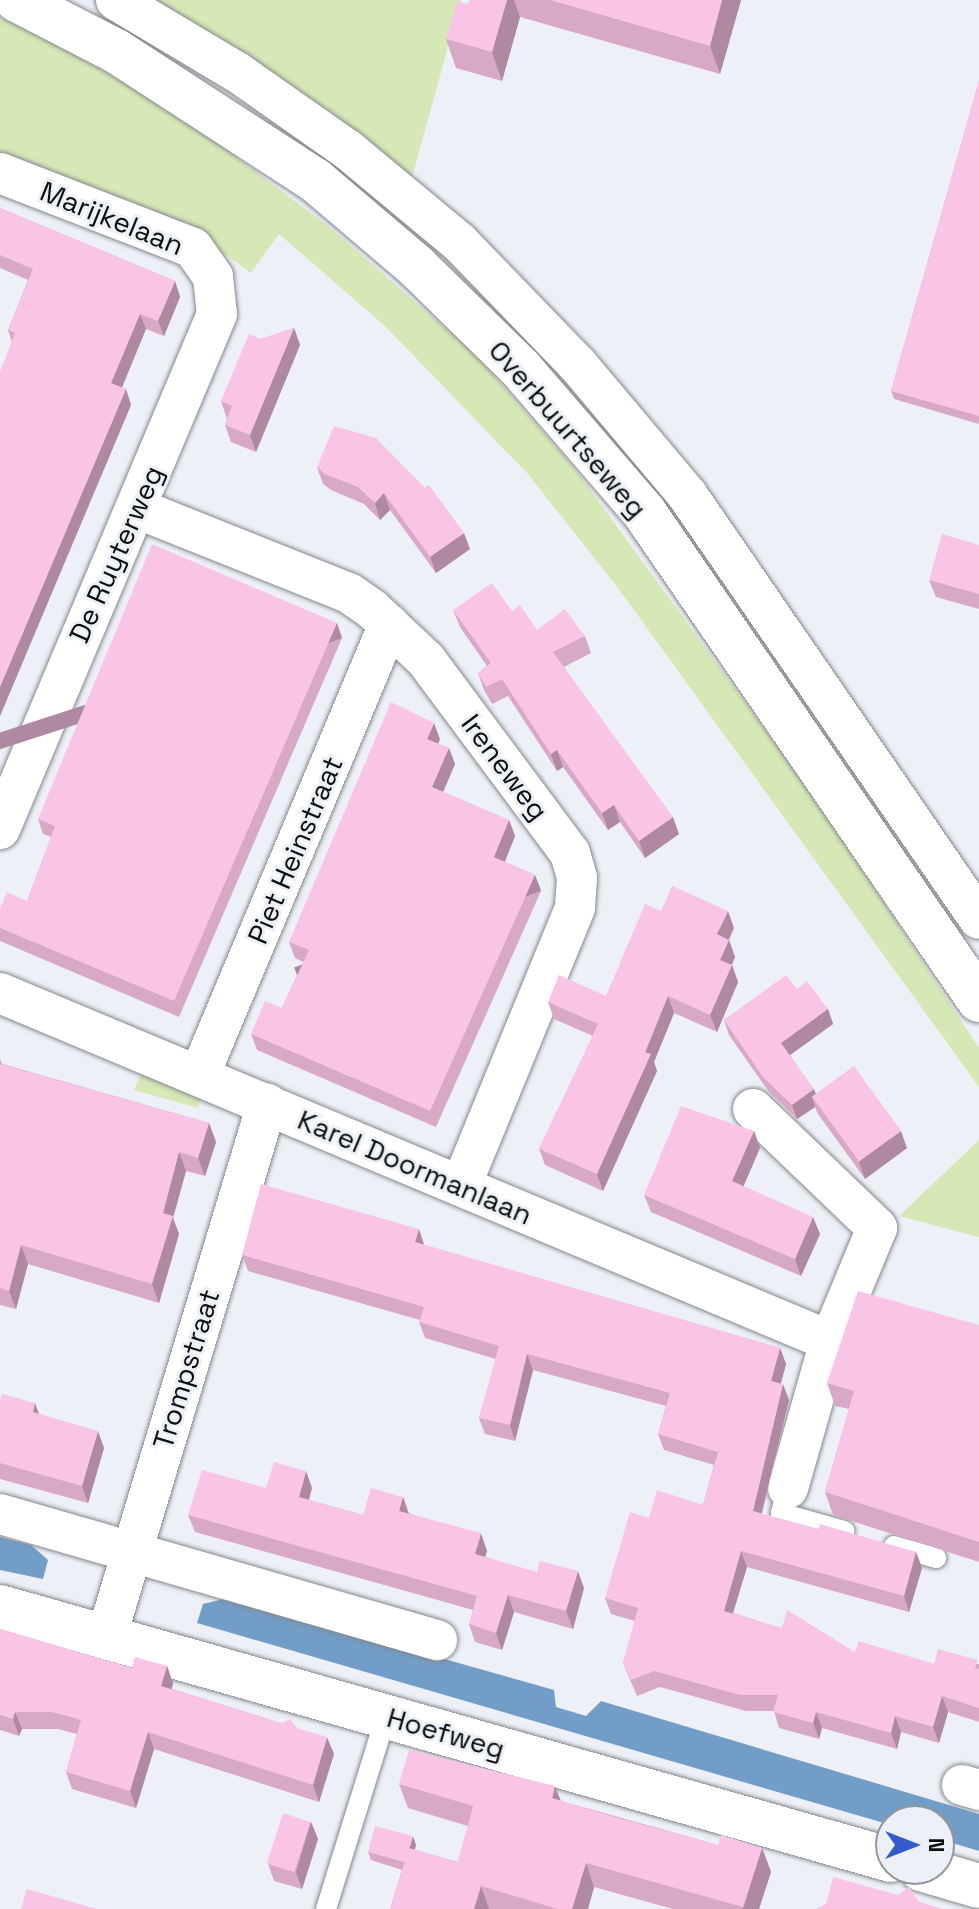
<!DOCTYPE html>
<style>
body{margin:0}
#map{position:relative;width:979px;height:1909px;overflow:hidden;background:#edf1f7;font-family:"Space Grotesk",sans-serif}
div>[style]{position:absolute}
.green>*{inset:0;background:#d6e8b6}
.water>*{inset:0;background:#729dc6}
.roads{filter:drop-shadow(0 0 2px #85888d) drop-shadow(0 0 2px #85888d)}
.lane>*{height:20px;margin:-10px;padding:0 10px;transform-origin:10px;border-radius:10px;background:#fff}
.street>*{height:40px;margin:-20px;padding:0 20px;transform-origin:20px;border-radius:20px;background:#fff}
.secondary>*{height:44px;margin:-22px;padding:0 22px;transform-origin:22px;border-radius:22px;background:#fff}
.primary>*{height:44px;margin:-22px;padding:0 22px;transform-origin:22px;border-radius:22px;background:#fff}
.wall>*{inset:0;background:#d7a9c7}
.shaded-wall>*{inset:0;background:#af89a2;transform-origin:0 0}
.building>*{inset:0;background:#fac4e7;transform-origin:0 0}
span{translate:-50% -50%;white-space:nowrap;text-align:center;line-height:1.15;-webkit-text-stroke:6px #edf1f7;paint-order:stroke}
.street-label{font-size:28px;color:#0c0e0f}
.north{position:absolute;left:875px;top:1805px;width:80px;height:80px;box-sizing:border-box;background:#edf1f7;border:2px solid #93969a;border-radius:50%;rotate:90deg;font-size:22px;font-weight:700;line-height:32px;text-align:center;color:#0c0e0f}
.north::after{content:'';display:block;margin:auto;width:28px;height:36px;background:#345bcc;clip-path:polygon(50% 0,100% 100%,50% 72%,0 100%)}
</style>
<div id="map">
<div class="green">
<i style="clip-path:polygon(150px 0,461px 0,412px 177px)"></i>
<i style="clip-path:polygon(0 17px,79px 55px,184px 118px,328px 226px,477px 356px,575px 469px,817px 801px,979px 1048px,979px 1087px,618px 588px,527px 473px,386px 327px,279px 234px,251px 273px,226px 255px,0 162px)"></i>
<i style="clip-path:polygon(144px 1068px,202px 1093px,198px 1108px,134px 1090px)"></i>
<i style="clip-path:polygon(979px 1140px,979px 1237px,899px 1216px)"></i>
</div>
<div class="water">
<i style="clip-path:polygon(0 1537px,31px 1545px,48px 1560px,43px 1579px,0 1570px)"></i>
<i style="clip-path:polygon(228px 1598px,554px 1690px,556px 1707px,586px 1716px,601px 1701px,979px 1814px,979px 1851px,939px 1839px,939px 1821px,891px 1821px,891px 1825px,197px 1623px,203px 1604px)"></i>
</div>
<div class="roads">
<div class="lane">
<i style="left:788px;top:1488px;width:26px;rotate:106deg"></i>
<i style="left:781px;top:1513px;width:66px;rotate:15.9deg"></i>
<i style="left:894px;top:1546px;width:44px;rotate:15.9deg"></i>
<i style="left:326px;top:1909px;width:202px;rotate:-72.7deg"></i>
</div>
<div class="street">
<i style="left:116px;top:0;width:141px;rotate:30.8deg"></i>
<i style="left:237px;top:72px;width:136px;rotate:35.1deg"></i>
<i style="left:348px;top:150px;width:144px;rotate:39.7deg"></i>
<i style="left:459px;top:242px;width:170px;rotate:46deg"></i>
<i style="left:577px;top:364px;width:172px;rotate:49.9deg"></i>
<i style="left:688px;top:496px;width:513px;rotate:55.47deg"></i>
<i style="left:0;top:173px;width:207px;rotate:21.2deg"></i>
<i style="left:193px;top:248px;width:35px;rotate:55deg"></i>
<i style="left:213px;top:277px;width:37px;rotate:84deg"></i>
<i style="left:217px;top:314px;width:559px;rotate:112.85deg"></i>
<i style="left:136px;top:508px;width:229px;rotate:21.8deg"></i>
<i style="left:349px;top:593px;width:29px;rotate:35deg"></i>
<i style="left:373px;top:610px;width:73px;rotate:43.3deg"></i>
<i style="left:426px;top:660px;width:241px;rotate:53.3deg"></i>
<i style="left:570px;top:853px;width:26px;rotate:74deg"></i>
<i style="left:577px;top:878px;width:30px;rotate:94deg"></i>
<i style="left:575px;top:908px;width:300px;rotate:112.3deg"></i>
<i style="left:0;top:993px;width:900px;rotate:22.75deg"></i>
<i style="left:199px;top:1076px;width:490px;rotate:-67.2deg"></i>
<i style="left:753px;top:1109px;width:172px;rotate:43.8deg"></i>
<i style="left:877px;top:1228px;width:122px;rotate:112.6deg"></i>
<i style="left:830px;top:1341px;width:153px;rotate:105.9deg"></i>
<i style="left:0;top:1514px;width:455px;rotate:16.1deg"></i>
<i style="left:107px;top:1635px;width:555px;rotate:-73.23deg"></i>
<i style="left:962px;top:1785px;width:18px;rotate:16deg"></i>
</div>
<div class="secondary">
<i style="left:0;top:1607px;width:926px;rotate:15.85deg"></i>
<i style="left:921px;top:1869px;width:60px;rotate:16.3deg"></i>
</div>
<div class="primary">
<i style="left:17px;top:0;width:111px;rotate:27.3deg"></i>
<i style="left:116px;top:51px;width:237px;rotate:33deg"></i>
<i style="left:315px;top:180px;width:133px;rotate:40.4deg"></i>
<i style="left:416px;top:266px;width:147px;rotate:44.4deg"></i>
<i style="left:521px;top:369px;width:189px;rotate:49.3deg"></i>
<i style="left:644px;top:512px;width:592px;rotate:55.53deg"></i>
</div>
</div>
<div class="wall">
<i style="clip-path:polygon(470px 0,741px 0,720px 74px,520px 17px,502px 81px,456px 68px,446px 39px,468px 4px)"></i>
<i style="clip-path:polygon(979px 81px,979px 424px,894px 399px,891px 391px)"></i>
<i style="clip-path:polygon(0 208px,175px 281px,180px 297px,164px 336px,146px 329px,122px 388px,126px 389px,131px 405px,0 716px,0 373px,12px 342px,8px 330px,28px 280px,0 268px)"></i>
<i style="clip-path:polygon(294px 328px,300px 345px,256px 452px,231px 442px,225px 425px,227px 419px,221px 401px,261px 339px)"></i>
<i style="clip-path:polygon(376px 438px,470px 549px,436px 573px,390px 510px,380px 520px,364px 504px,331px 490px,323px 484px,317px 467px)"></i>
<i style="clip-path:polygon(979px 545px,979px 609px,936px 597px,929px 580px)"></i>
<i style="clip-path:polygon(453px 610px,512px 611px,537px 630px,585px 636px,591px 653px,564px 667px,679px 834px,645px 858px,620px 822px,608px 830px,563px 767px,557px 771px,508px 696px,492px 704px,484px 690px,478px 673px,487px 666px,460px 627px)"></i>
<i style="clip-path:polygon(337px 623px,342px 638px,179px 1017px,0 941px,0 909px,27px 901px,51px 837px,43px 834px,38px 819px)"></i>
<i style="clip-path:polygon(440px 739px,438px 744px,449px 748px,455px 764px,443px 792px,509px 820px,515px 836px,505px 862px,535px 875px,541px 891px,436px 1127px,257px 1050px,251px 1034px,282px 1008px,303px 962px,295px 958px,289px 942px)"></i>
<i style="clip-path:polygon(661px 911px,734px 928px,729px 940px,735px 957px,732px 965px,738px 982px,717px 1032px,674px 1013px,654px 1062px,657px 1071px,603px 1191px,545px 1165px,539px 1149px,593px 1036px,554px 1019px,548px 1002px,606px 996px)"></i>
<i style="clip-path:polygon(797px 989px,828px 1009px,833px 1024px,790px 1055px,816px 1094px,907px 1148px,865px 1179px,818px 1114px,815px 1107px,797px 1119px,769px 1092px,729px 1035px,724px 1020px)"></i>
<i style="clip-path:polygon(0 1059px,2px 1064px,209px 1123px,216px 1142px,205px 1176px,186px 1171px,173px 1218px,179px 1234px,159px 1303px,28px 1264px,16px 1309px,0 1305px)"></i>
<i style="clip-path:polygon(754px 1131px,760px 1148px,743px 1186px,820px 1234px,801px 1276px,651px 1212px,644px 1195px)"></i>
<i style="clip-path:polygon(419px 1229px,424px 1245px,780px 1348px,786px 1364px,781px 1383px,789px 1400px,762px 1514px,818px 1529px,916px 1552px,922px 1568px,909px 1612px,747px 1567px,733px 1613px,855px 1652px,934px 1664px,979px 1664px,979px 1722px,948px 1712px,939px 1743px,901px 1732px,897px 1749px,822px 1728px,819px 1739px,779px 1728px,774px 1711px,746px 1711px,660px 1687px,637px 1696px,623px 1663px,635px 1621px,611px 1614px,605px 1598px,649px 1518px,703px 1505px,714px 1465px,664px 1450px,658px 1434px,666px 1406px,533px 1370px,515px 1441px,485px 1434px,479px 1418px,496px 1359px,425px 1338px,419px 1322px,420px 1320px,248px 1271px,242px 1255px)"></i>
<i style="clip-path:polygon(979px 1325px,979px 1562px,833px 1515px,825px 1492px,849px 1409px,835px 1406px,827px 1383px)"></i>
<i style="clip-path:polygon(0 1401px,35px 1403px,39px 1414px,104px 1448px,88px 1503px,0 1479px)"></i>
<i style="clip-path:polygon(266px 1488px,312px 1488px,309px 1500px,363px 1515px,403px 1497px,409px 1513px,487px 1551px,485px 1557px,584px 1588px,573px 1629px,514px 1612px,502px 1650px,475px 1642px,469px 1624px,473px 1610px,195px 1532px,188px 1515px)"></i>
<i style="clip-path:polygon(0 1629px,132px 1668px,167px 1666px,173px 1683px,172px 1689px,297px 1728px,334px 1754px,319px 1802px,154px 1749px,136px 1808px,72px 1789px,66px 1772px,77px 1734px,58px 1729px,22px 1729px,19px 1736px,0 1730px)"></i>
<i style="clip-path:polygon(399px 1784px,561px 1801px,718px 1845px,762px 1848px,771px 1872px,759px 1909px,673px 1909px,594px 1887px,588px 1909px,390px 1909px,402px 1870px,371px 1860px,368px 1852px,416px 1845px,415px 1850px,458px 1862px,468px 1826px,408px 1808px)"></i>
<i style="clip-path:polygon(311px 1822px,318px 1839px,302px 1889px,274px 1881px,268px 1864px)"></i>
</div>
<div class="shaded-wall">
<i style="clip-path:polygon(507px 0,514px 0,520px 17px,502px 81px,492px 52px)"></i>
<i style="clip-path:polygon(722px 0,741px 0,720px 74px,710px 46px)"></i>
<i style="clip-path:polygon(175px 281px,180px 297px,164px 336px,158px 321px)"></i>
<i style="clip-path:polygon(140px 314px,146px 329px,117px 399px,111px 383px)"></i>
<i style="clip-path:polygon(294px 328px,300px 345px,256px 452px,250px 435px)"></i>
<i style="clip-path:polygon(126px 389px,131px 405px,0 716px,0 687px)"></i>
<i style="clip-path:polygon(384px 493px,390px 510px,380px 520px,375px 503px)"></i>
<i style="clip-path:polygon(464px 533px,470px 549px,436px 573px,430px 557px)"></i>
<i style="left:337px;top:623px;width:16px;height:412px;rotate:72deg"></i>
<i style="clip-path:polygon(434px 723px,440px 739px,433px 755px,427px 739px)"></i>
<i style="clip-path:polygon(449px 748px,455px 764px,438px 804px,432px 787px)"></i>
<i style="clip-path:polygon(557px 750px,563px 767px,557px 771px,551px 754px)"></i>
<i style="clip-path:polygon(614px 805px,620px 822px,608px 830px,602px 813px)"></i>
<i style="clip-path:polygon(673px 817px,679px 834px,645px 858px,639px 841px)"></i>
<i style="clip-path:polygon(509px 820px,515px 836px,500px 873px,494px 857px)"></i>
<i style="left:535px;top:875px;width:17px;height:258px;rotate:69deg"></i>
<i style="clip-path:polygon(728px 911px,734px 928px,723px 951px,717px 934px)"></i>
<i style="clip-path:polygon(729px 940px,735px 957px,726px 977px,720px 960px)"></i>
<i style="clip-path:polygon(732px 965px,738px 982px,717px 1032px,710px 1015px)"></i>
<i style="clip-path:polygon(668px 996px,674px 1013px,654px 1062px,657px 1071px,603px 1191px,597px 1174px)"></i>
<i style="clip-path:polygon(828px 1009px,833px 1024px,786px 1058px,781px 1043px)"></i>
<i style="clip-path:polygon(814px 1089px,820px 1104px,812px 1097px,815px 1107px,797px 1119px,792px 1105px)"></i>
<i style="clip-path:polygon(209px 1123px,216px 1142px,205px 1176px,198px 1158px)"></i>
<i style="clip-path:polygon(754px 1131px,760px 1148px,738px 1199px,732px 1181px)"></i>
<i style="clip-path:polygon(901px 1131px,907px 1148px,865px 1179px,859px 1162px)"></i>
<i style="clip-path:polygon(179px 1152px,186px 1171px,173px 1218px,179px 1234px,159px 1303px,152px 1284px,163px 1213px)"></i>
<i style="clip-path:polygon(813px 1217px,820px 1234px,801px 1276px,795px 1259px)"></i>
<i style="clip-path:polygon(419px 1229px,424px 1245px,415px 1242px)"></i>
<i style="clip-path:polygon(21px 1245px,28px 1264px,16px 1309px,9px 1291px)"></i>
<i style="clip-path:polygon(780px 1348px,786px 1364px,777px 1397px,771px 1381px)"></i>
<i style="clip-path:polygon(527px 1354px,533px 1370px,515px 1441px,510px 1425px)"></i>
<i style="clip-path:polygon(783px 1384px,789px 1400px,758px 1527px,753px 1511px)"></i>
<i style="clip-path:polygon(35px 1403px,41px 1420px,33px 1412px)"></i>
<i style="clip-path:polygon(98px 1431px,104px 1448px,88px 1503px,82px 1486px)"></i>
<i style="clip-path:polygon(306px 1471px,312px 1488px,305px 1514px,299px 1497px)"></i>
<i style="clip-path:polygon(403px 1497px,409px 1515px,399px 1511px)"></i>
<i style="clip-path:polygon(481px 1533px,487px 1551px,481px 1571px,475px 1554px)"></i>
<i style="clip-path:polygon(741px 1551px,747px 1567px,729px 1626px,724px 1611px)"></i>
<i style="clip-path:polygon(916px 1552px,922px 1568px,909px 1612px,904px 1596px)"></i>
<i style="clip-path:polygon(578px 1571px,584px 1588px,573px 1629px,566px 1611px)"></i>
<i style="clip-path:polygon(508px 1595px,514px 1612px,502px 1650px,496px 1633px)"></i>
<i style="clip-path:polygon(167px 1666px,173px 1683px,168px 1703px,161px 1686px)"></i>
<i style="clip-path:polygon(942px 1696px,948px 1712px,939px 1743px,933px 1727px)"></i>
<i style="clip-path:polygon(15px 1712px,22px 1729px,19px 1736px,13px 1719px)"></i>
<i style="clip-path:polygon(816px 1712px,822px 1728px,819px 1739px,813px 1723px)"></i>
<i style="clip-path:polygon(895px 1716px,901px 1732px,897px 1749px,891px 1733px)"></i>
<i style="clip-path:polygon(148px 1732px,154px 1749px,136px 1808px,130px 1791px)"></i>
<i style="clip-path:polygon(327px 1737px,334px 1754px,319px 1802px,313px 1785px)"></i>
<i style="clip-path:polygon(555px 1786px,564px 1809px,552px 1798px)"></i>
<i style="clip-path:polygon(311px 1822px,318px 1839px,302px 1889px,296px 1872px)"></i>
<i style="clip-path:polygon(413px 1836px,416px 1845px,408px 1871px,405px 1863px)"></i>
<i style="clip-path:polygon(762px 1848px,771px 1872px,759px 1909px,743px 1909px)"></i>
<i style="clip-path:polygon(586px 1863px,594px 1887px,588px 1909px,572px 1909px)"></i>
<i style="clip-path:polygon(481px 1886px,489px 1909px,474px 1909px)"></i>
</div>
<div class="building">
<i style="clip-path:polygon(470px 0,507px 0,492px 52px,446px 39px,457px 1px,468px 4px)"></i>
<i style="clip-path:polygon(550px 0,722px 0,710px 46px)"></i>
<i style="clip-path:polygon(979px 81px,979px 416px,891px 391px)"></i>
<i style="clip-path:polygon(0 208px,175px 281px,158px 321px,140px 314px,111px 383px,126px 389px,0 687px,0 373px,15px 333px,8px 330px,33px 269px,0 255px)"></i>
<i style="clip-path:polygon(294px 328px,250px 435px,225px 425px,232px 406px,221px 401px,249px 334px,261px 339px)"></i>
<i style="clip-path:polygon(334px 426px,376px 438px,425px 488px,429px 485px,464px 533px,430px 557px,384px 493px,375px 503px,358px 487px,325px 474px,317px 467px)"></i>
<i style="clip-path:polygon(942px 534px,979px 545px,979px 594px,929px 580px)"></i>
<i style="clip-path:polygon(152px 544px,337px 623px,174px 1001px,0 928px,0 909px,7px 892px,27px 901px,55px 826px,38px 819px)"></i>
<i style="clip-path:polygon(492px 583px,512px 611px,520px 605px,537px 630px,565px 609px,585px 636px,553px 652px,673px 817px,639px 841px,614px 805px,602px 813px,557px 750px,551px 754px,502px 679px,486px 687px,478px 673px,491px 663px,453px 610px)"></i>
<i style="clip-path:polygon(391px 702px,434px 723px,427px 739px,449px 748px,432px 787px,509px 820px,494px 857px,535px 875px,430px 1111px,251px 1034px,265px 1001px,282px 1008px,309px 950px,289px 942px)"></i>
<i style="clip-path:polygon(672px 886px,728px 911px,717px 934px,729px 940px,720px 960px,732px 965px,710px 1015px,668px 996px,645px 1052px,651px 1054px,597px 1174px,539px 1149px,598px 1024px,548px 1002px,559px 975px,606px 996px,645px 904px,661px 911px)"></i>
<i style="clip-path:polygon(786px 975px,797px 989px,807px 981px,828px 1009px,781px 1043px,814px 1089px,792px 1105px,763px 1077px,724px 1020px)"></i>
<i style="clip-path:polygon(0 1064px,209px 1123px,198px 1158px,179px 1152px,163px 1213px,173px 1216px,152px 1284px,21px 1245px,9px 1291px,0 1288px)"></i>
<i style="left:854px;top:1066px;width:80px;height:52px;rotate:54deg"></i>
<i style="clip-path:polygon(681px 1106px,754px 1131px,732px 1181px,813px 1217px,795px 1259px,644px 1195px)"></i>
<i style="clip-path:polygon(261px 1184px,419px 1229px,415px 1242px,780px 1348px,771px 1381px,783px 1384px,753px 1511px,818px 1529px,820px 1524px,916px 1552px,904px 1596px,741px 1551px,724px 1611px,782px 1628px,787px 1610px,855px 1652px,859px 1641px,934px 1664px,938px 1649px,978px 1660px,975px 1668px,979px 1669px,979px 1708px,942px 1696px,933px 1727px,895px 1716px,891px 1733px,816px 1712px,813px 1723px,773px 1712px,778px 1695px,740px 1695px,654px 1671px,631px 1680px,623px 1663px,638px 1608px,605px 1598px,630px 1512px,649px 1518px,657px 1490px,703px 1505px,718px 1452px,658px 1434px,670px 1393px,527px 1354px,510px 1425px,479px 1418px,499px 1346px,419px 1322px,424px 1307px,242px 1255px)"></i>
<i style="clip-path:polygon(858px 1291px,979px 1325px,979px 1542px,825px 1492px,854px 1391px,827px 1383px)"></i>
<i style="clip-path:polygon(2px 1394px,35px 1403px,33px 1412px,98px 1431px,82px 1486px,0 1463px,0 1401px)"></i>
<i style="clip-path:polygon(274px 1462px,306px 1471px,299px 1497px,363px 1515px,371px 1488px,403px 1497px,399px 1511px,481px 1533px,475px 1554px,537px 1572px,540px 1561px,578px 1571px,566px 1611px,508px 1595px,496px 1633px,469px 1624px,477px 1596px,188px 1515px,202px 1470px,266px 1488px)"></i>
<i style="clip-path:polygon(0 1629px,132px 1668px,135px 1657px,167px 1666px,161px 1686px,282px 1723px,290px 1719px,297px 1728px,327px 1737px,313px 1785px,148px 1732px,130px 1791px,66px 1772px,81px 1720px,52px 1712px,15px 1712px,13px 1719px,0 1715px)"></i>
<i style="clip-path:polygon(409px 1750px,555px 1786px,552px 1798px,618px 1818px,718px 1845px,721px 1835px,762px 1848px,743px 1907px,586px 1863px,572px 1909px,558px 1909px,481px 1886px,474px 1909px,390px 1909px,409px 1848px,458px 1862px,473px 1806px,399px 1784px)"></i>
<i style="left:283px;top:1813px;width:29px;height:53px;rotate:18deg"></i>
<i style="left:375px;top:1826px;width:39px;height:27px;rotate:15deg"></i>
<i style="clip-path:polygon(833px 1877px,898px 1895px,909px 1887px,918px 1901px,942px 1909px,816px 1909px,826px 1904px)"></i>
<i style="clip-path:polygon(27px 1889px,97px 1909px,21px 1909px)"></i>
</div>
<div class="street-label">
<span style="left:112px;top:218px;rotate:22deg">Marijkelaan</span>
<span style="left:568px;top:429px;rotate:49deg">Overbuurtseweg</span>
<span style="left:116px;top:554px;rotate:-66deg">De Ruyterweg</span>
<span style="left:505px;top:767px;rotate:53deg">Ireneweg</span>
<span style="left:295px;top:850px;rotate:-67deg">Piet Heinstraat</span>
<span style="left:415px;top:1167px;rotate:23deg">Karel Doormanlaan</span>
<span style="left:186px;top:1369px;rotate:-73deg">Trompstraat</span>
<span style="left:446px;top:1733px;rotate:16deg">Hoefweg</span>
</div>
<div class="north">N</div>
</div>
